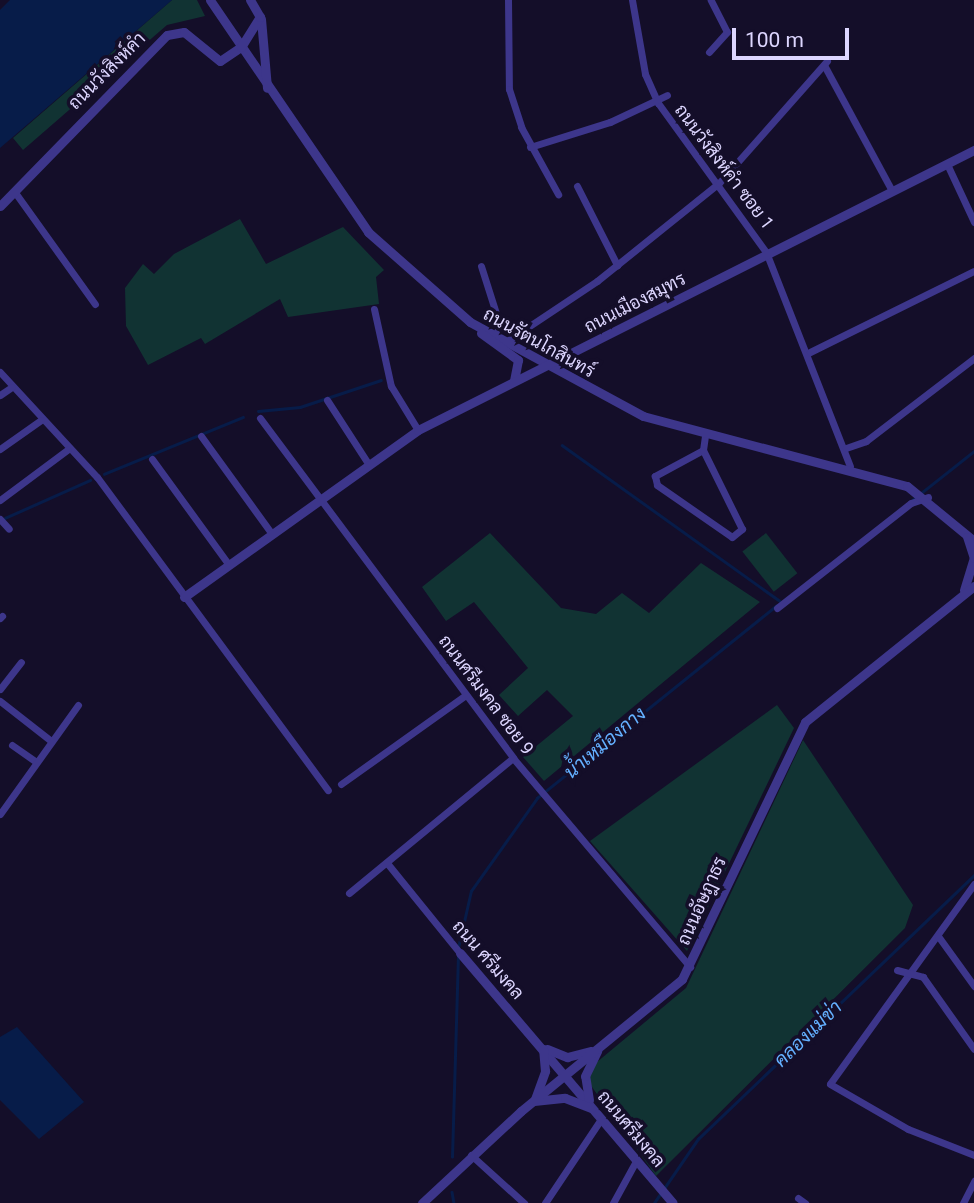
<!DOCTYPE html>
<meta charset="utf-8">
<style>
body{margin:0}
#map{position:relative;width:974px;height:1203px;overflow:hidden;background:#140e29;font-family:Roboto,Sarabun,sans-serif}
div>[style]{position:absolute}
.green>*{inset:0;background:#133;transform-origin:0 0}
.water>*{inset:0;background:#071c49}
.stream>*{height:2.5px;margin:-1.25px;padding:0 1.25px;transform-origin:1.25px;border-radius:1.25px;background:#071c49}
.minor>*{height:7px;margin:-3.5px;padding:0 3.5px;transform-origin:3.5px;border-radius:3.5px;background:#3d368b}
.tertiary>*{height:9px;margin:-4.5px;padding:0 4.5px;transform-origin:4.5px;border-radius:4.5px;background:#3d368b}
span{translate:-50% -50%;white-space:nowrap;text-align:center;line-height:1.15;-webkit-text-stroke:7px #140e29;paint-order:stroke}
.street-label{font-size:18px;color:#ddd6ff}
.water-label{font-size:19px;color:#64b0ff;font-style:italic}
.scale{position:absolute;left:732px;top:28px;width:117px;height:32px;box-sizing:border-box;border:4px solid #ddd6ff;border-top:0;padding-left:9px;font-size:21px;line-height:24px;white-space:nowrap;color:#ddd6ff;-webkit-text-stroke:5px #140e29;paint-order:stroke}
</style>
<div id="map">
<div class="green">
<i style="clip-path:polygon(172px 0,197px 0,205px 16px,167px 25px,23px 150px,13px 138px)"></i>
<i style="clip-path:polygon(240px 219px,266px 264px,343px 227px,384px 270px,376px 277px,379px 304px,288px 317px,280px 299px,205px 344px,201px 338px,148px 365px,126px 326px,125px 288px,143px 264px,154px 274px,174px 254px)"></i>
<i style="clip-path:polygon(490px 533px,561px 608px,596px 614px,622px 593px,649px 613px,701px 563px,760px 602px,544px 781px,523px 757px,573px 716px,547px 690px,518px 716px,499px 695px,528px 668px,474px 602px,446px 621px,422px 587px)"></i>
<i style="left:766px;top:533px;width:51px;height:30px;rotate:52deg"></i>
<i style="clip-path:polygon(777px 705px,794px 728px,687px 951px,590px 841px)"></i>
<i style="clip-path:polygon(803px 740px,913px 905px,905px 928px,656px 1176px,589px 1083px,591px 1067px,686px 988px)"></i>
</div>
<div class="water">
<i style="clip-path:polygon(10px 0,172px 0,0 148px,0 10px)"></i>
<i style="clip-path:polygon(17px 1027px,84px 1102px,39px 1139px,0 1100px,0 1037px)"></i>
</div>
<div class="stream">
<i style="left:258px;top:411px;width:42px;rotate:-5.4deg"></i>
<i style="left:300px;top:407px;width:85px;rotate:-18.4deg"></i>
<i style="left:562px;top:445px;width:269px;rotate:35.6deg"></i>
<i style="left:104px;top:474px;width:150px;rotate:-22.3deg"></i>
<i style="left:911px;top:501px;width:80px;rotate:-38.4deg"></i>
<i style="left:5px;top:518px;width:93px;rotate:-24.1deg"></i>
<i style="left:458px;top:948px;width:58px;rotate:-77.2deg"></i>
<i style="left:471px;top:891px;width:114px;rotate:-54.6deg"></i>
<i style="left:537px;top:798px;width:307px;rotate:-38.8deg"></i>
<i style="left:452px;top:1157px;width:202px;rotate:-88.3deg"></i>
<i style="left:452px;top:1192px;width:11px;rotate:80deg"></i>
<i style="left:654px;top:1203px;width:78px;rotate:-55.5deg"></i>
<i style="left:698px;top:1139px;width:382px;rotate:-43.7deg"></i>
</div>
<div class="minor">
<i style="left:508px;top:0;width:89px;rotate:89.4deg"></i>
<i style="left:509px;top:89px;width:40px;rotate:72deg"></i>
<i style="left:521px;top:127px;width:77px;rotate:61.1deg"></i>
<i style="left:632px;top:0;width:75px;rotate:80deg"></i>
<i style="left:645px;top:74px;width:32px;rotate:66deg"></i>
<i style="left:658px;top:103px;width:184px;rotate:54.1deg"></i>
<i style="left:766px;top:252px;width:230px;rotate:68.6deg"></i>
<i style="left:709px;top:52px;width:27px;rotate:-48deg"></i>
<i style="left:727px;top:32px;width:36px;rotate:-117deg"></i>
<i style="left:824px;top:65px;width:143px;rotate:61.6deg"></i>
<i style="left:530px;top:147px;width:84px;rotate:-17.4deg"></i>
<i style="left:610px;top:122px;width:63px;rotate:-25.3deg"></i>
<i style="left:947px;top:164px;width:64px;rotate:65deg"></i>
<i style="left:577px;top:186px;width:89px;rotate:63.1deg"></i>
<i style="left:14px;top:191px;width:139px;rotate:54.4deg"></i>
<i style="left:481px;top:266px;width:63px;rotate:72.4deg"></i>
<i style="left:500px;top:326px;width:13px;rotate:119deg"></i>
<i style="left:374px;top:309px;width:79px;rotate:77.6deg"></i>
<i style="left:391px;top:386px;width:52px;rotate:58.5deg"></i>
<i style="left:504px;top:343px;width:112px;rotate:-33.7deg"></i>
<i style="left:597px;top:281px;width:156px;rotate:-38.8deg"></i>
<i style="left:719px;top:183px;width:163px;rotate:-48.5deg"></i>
<i style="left:810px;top:352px;width:183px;rotate:-26.3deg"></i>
<i style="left:0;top:372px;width:143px;rotate:47.3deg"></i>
<i style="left:97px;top:477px;width:389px;rotate:53.6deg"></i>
<i style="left:0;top:395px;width:14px;rotate:-34deg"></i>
<i style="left:327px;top:400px;width:77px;rotate:57.1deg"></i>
<i style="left:260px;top:418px;width:424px;rotate:53.3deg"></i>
<i style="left:513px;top:758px;width:274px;rotate:49.7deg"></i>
<i style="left:201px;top:436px;width:121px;rotate:54.1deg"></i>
<i style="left:846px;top:448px;width:21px;rotate:-19deg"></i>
<i style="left:866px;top:441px;width:136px;rotate:-37.5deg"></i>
<i style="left:0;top:449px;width:50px;rotate:-35.3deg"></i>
<i style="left:703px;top:450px;width:55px;rotate:151.6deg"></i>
<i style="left:655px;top:476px;width:9px;rotate:77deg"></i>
<i style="left:657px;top:485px;width:91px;rotate:34.7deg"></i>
<i style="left:732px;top:537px;width:13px;rotate:-39deg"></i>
<i style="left:742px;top:529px;width:88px;rotate:-116.3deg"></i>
<i style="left:703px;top:450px;width:15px;rotate:-82deg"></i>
<i style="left:152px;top:459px;width:131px;rotate:54deg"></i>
<i style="left:0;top:500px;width:84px;rotate:-36.7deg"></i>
<i style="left:0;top:519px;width:13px;rotate:48deg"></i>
<i style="left:777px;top:608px;width:170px;rotate:-38.1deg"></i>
<i style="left:911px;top:503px;width:18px;rotate:-19deg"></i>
<i style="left:0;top:618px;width:3px;rotate:-45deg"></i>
<i style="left:0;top:689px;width:34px;rotate:-52deg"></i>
<i style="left:0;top:701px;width:65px;rotate:38.1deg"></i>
<i style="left:12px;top:745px;width:29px;rotate:35deg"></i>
<i style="left:341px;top:784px;width:153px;rotate:-35.5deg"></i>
<i style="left:0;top:814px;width:134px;rotate:-54.4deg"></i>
<i style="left:387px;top:863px;width:116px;rotate:51deg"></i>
<i style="left:974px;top:884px;width:246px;rotate:125.8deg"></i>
<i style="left:830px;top:1084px;width:90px;rotate:30deg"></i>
<i style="left:908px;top:1129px;width:71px;rotate:21.5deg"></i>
<i style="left:349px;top:893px;width:212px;rotate:-39.5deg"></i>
<i style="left:938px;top:936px;width:62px;rotate:54.2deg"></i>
<i style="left:897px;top:970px;width:27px;rotate:15deg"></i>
<i style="left:923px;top:977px;width:88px;rotate:54.7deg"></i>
<i style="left:471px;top:1155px;width:72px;rotate:42.2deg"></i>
<i style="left:798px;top:1198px;width:9px;rotate:36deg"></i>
<i style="left:545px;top:1203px;width:101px;rotate:-56.3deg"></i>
<i style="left:613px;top:1203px;width:48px;rotate:-61.3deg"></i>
<i style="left:963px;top:1203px;width:25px;rotate:-63deg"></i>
</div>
<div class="tertiary">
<i style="left:210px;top:0;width:281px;rotate:55.7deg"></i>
<i style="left:368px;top:232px;width:136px;rotate:41.4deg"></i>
<i style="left:470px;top:322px;width:197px;rotate:28.5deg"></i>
<i style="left:643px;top:416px;width:273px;rotate:14.9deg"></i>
<i style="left:907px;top:486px;width:87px;rotate:39.4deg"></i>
<i style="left:261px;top:19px;width:69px;rotate:85deg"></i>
<i style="left:0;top:206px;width:239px;rotate:-45.7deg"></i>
<i style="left:167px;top:35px;width:17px;rotate:-10deg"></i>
<i style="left:184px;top:32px;width:46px;rotate:38.9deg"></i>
<i style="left:220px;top:61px;width:25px;rotate:-34deg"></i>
<i style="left:241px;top:47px;width:36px;rotate:-58deg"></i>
<i style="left:260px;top:17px;width:20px;rotate:-120deg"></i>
<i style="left:481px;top:333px;width:46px;rotate:36.1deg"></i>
<i style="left:518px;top:360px;width:21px;rotate:101deg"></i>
<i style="left:964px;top:590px;width:34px;rotate:-73deg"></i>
<i style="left:974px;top:558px;width:22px;rotate:-108deg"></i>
<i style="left:184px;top:597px;width:287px;rotate:-35.5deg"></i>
<i style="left:418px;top:430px;width:623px;rotate:-26.73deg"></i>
<i style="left:460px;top:953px;width:328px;rotate:49.6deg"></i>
<i style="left:547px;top:1049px;width:22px;rotate:22deg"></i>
<i style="left:567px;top:1057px;width:25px;rotate:-14deg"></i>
<i style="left:535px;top:1099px;width:30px;rotate:-70deg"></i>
<i style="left:545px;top:1071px;width:22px;rotate:-95deg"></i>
<i style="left:589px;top:1100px;width:24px;rotate:-99deg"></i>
<i style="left:585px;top:1076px;width:28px;rotate:-64deg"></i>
<i style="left:534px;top:1101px;width:31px;rotate:-6deg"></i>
<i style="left:565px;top:1098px;width:28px;rotate:21deg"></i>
<i style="left:422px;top:1203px;width:135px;rotate:-42.9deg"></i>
<i style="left:521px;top:1111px;width:208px;rotate:-39.3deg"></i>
<i style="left:682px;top:979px;width:285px;rotate:-64.4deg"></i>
<i style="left:805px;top:722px;width:217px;rotate:-38.8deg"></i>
</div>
<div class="street-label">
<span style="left:107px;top:71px;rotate:-45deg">ถนนวังสิงห์คำ</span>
<span style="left:724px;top:167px;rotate:53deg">ถนนวังสิงห์คำ ซอย 1</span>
<span style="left:635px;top:303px;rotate:-27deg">ถนนเมืองสมุทร</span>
<span style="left:539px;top:343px;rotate:29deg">ถนนรัตนโกสินทร์</span>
<span style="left:486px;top:695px;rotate:53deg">ถนนศรีมงคล ซอย 9</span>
<span style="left:702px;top:901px;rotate:-66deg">ถนนอัษฎาธร</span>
<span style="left:488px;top:960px;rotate:49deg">ถนน ศรีมงคล</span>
<span style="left:631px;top:1129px;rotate:50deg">ถนนศรีมงคล</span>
</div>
<div class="water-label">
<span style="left:605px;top:743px;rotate:-40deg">น้ำเหมืองกาง</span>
<span style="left:808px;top:1034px;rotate:-44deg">คลองแม่ข่า</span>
</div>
<div class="scale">100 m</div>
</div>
